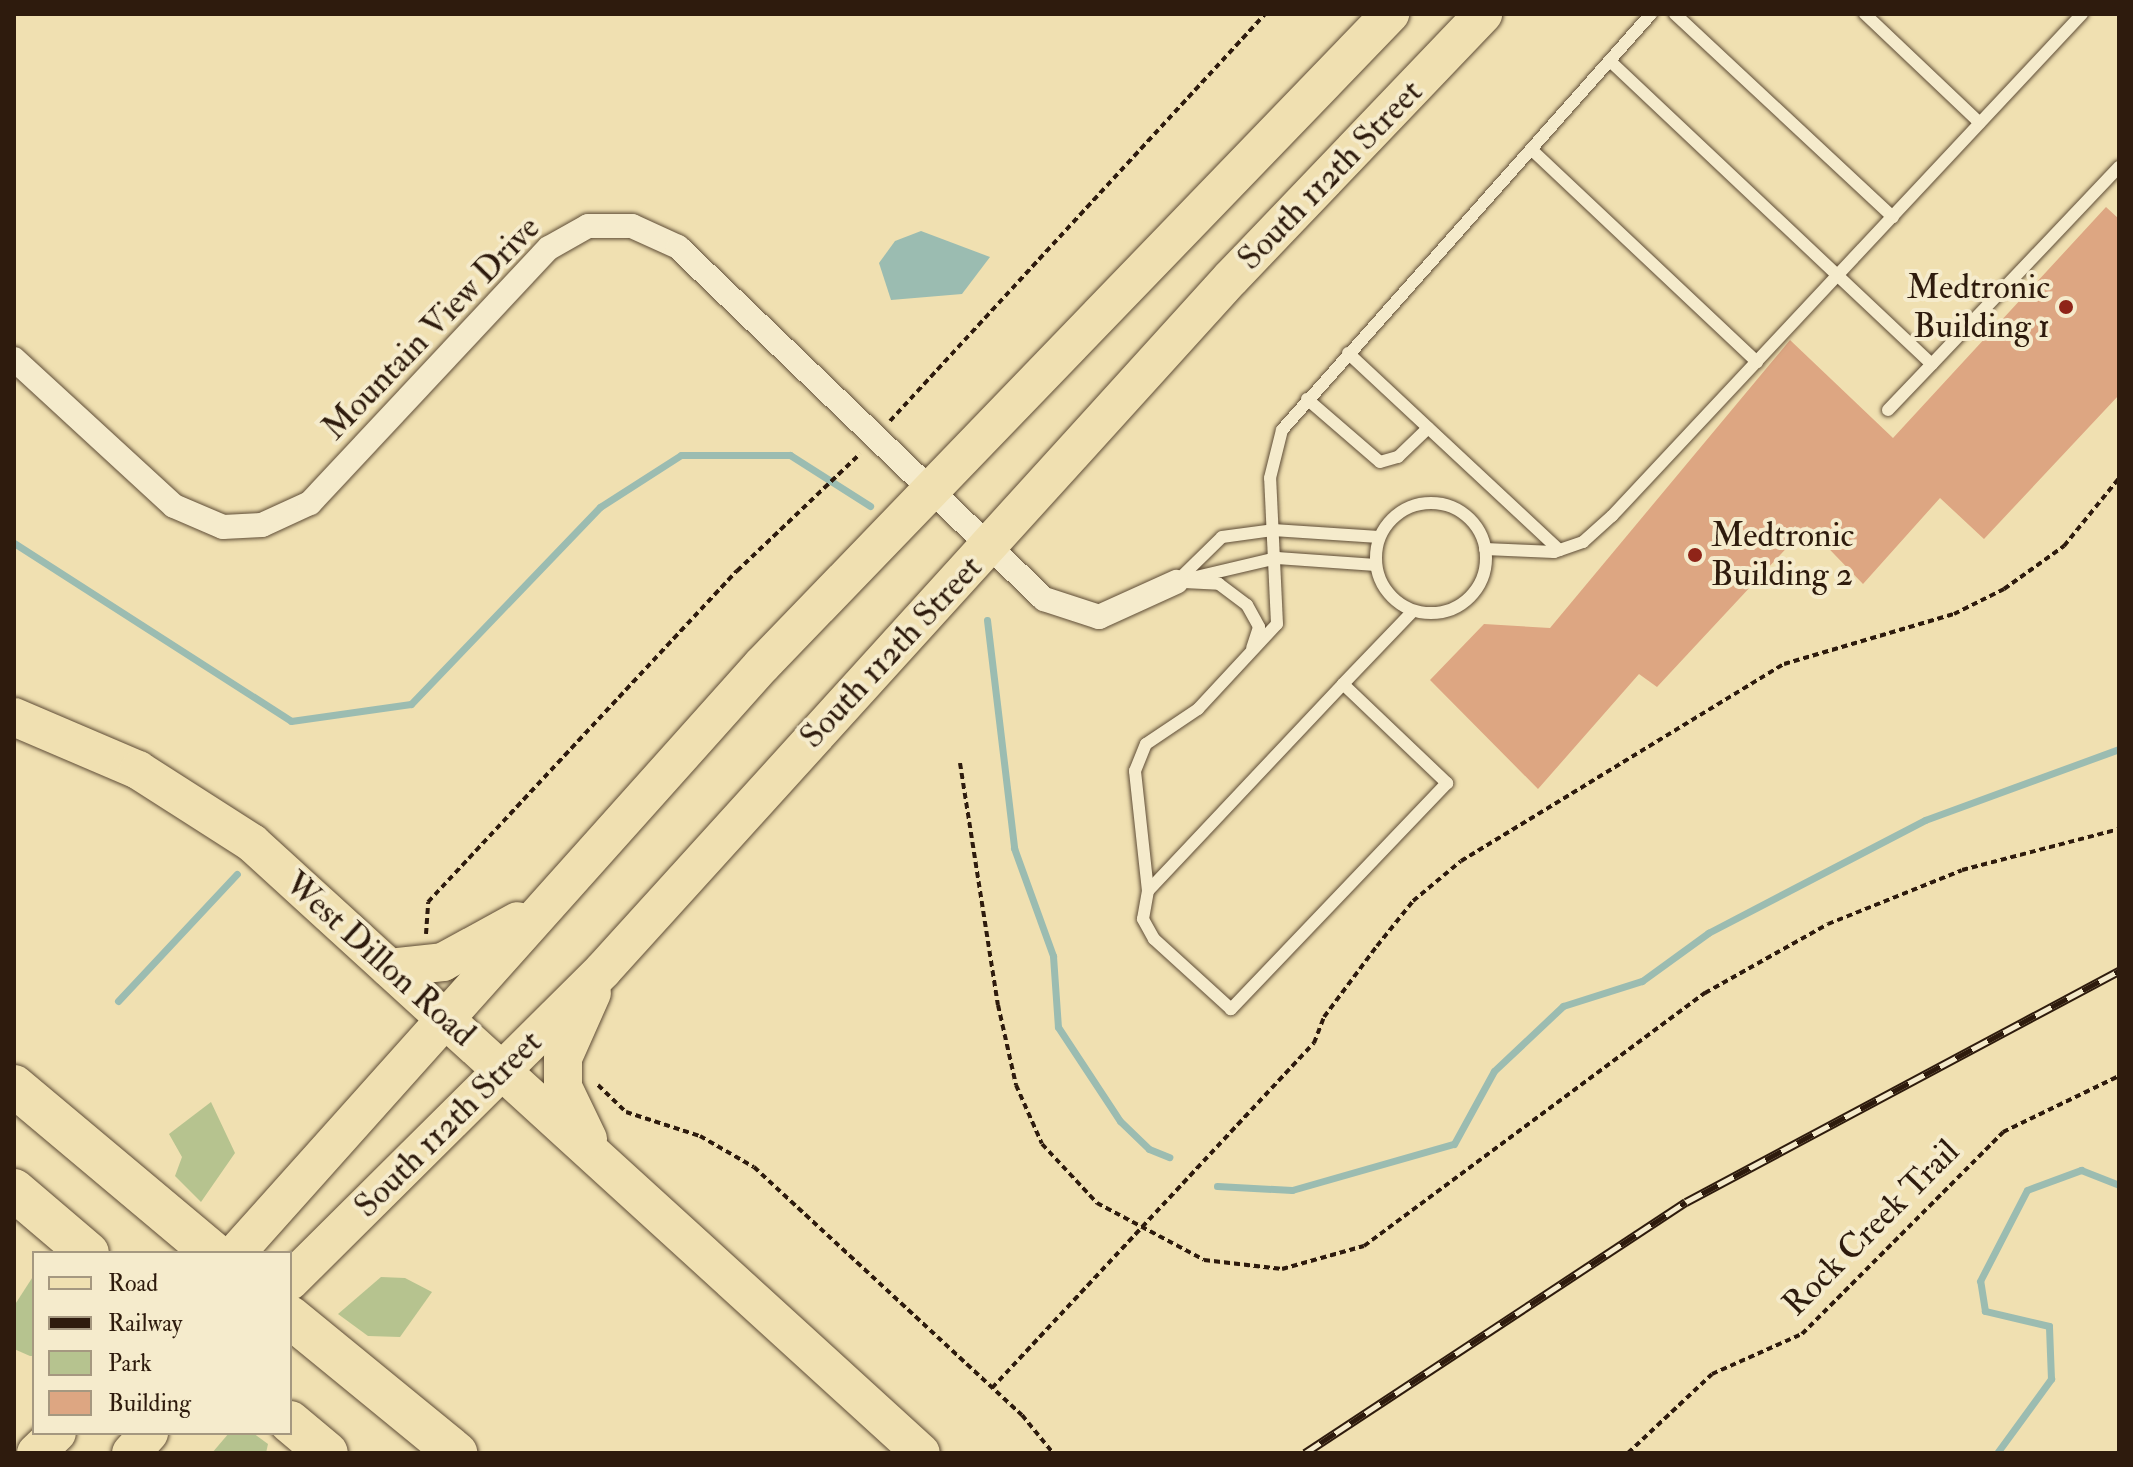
<!DOCTYPE html>
<style>
body{margin:0}
#map{position:relative;width:2133px;height:1467px;overflow:hidden;background:#f0e0b1;font-family:"IM FELL Double Pica",serif}
div>[style]{position:absolute}
.green>*{inset:0;background:#b6c38f}
.water>*{inset:0;background:#9bbcb1}
.stream>*{height:7px;margin:-3.5px;padding:0 3.5px;transform-origin:3.5px;border-radius:3.5px;background:#9bbcb1}
.building>*{inset:0;background:#dda682}
.path>*{height:4px;margin-top:-2px;transform-origin:0;background:repeating-linear-gradient(90deg,#2e1b0d 0 6px,transparent 0 10px)}
.roads{filter:drop-shadow(0 0 2px #5e4c36) drop-shadow(0 0 2px #5e4c36)}
.service>*{height:12px;margin:-6px;padding:0 6px;transform-origin:6px;border-radius:6px;background:#f5ebcc}
.service>.ring{margin:-6px;padding:0;box-sizing:content-box;background:none;border:12px solid #f5ebcc;border-radius:50%}
.minor>*{height:24px;margin:-12px;padding:0 12px;transform-origin:12px;border-radius:12px;background:#f5ebcc}
.primary>*{height:38px;margin:-19px;padding:0 19px;transform-origin:19px;border-radius:19px;background:#f0e0b1}
.motorway>*{height:42px;margin:-21px;padding:0 21px;transform-origin:21px;border-radius:21px;background:#f0e0b1}
.rail>*{height:9px;margin-top:-4.5px;transform-origin:0;background:repeating-linear-gradient(90deg,#f5ebcc 0 18px,#2e1b0d 0 36px);box-sizing:border-box;border-block:2px solid #2e1b0d}
.dots>*{width:22px;height:22px;translate:-50% -50%;box-sizing:border-box;border:4px solid #f5ebcc;border-radius:50%}
span{translate:-50% -50%;white-space:nowrap;text-align:center;line-height:1.15;-webkit-text-stroke:8px #f5ebcc;paint-order:stroke}
.street-label{font-size:34px;color:#2e1b0d}
.poi-label{font-size:34px;color:#2e1b0d}
.right{translate:-100% -50%;text-align:right}
.left{translate:0 -50%;text-align:left}
.frame{position:absolute;inset:0;border:16px solid #2e1b0d;pointer-events:none}
.legend{position:absolute;left:32px;top:1251px;width:260px;height:184px;box-sizing:border-box;background:#f5ebcc;border:2px solid #a59880;margin:0;padding:10px 14px;list-style:none;font-size:24px;color:#2e1b0d}
.legend li{display:flex;align-items:center;gap:16px;height:40px}
.legend b{width:40px;border:2px solid #a59880}
</style>
<div id="map">
<div class="green">
<i style="clip-path:polygon(211px 1102px,235px 1153px,201px 1202px,175px 1176px,182px 1157px,169px 1134px)"></i>
<i style="clip-path:polygon(34px 1275px,34px 1356px,30px 1356px,14px 1349px,14px 1306px)"></i>
<i style="clip-path:polygon(381px 1277px,405px 1278px,432px 1292px,400px 1337px,368px 1336px,338px 1314px)"></i>
<i style="clip-path:polygon(229px 1433px,253px 1433px,268px 1444px,266px 1453px,212px 1453px)"></i>
</div>
<div class="water">
<i style="clip-path:polygon(921px 231px,990px 257px,962px 294px,891px 300px,879px 263px,895px 241px)"></i>
</div>
<div class="stream">
<i style="left:14px;top:543px;width:329px;rotate:32.7deg"></i>
<i style="left:291px;top:721px;width:121px;rotate:-8.1deg"></i>
<i style="left:411px;top:704px;width:273px;rotate:-46.2deg"></i>
<i style="left:600px;top:507px;width:96px;rotate:-32.7deg"></i>
<i style="left:681px;top:455px;width:109px"></i>
<i style="left:790px;top:455px;width:95px;rotate:32.5deg"></i>
<i style="left:987px;top:620px;width:230px;rotate:83.2deg"></i>
<i style="left:1014px;top:848px;width:115px;rotate:70.1deg"></i>
<i style="left:1053px;top:956px;width:71px;rotate:86deg"></i>
<i style="left:1058px;top:1027px;width:113px;rotate:56.6deg"></i>
<i style="left:1120px;top:1121px;width:40px;rotate:44deg"></i>
<i style="left:1149px;top:1149px;width:22px;rotate:22deg"></i>
<i style="left:118px;top:1001px;width:174px;rotate:-46.9deg"></i>
<i style="left:1217px;top:1186px;width:75px;rotate:3.1deg"></i>
<i style="left:1292px;top:1190px;width:168px;rotate:-15.9deg"></i>
<i style="left:1454px;top:1144px;width:83px;rotate:-61.3deg"></i>
<i style="left:1494px;top:1071px;width:95px;rotate:-43.3deg"></i>
<i style="left:1563px;top:1006px;width:83px;rotate:-17.6deg"></i>
<i style="left:1642px;top:981px;width:82px;rotate:-36deg"></i>
<i style="left:1708px;top:933px;width:245px;rotate:-27.5deg"></i>
<i style="left:1925px;top:820px;width:207px;rotate:-20.1deg"></i>
<i style="left:1997px;top:1453px;width:92px;rotate:-53.9deg"></i>
<i style="left:2051px;top:1379px;width:53px;rotate:-92.2deg"></i>
<i style="left:2049px;top:1326px;width:66px;rotate:-166.8deg"></i>
<i style="left:1985px;top:1311px;width:30px;rotate:-99deg"></i>
<i style="left:1980px;top:1281px;width:102px;rotate:-62.7deg"></i>
<i style="left:2027px;top:1190px;width:58px;rotate:-20.3deg"></i>
<i style="left:2081px;top:1170px;width:41px;rotate:21.5deg"></i>
</div>
<div class="building">
<i style="clip-path:polygon(2106px 207px,2119px 219px,2119px 395px,1984px 539px,1940px 498px,1863px 584px,1807px 526px,1657px 687px,1639px 674px,1538px 789px,1430px 680px,1484px 624px,1550px 628px,1790px 340px,1893px 438px)"></i>
</div>
<div class="path">
<i style="left:890px;top:421px;width:553px;rotate:-47.34deg"></i>
<i style="left:960px;top:763px;width:245px;rotate:81.1deg"></i>
<i style="left:998px;top:1005px;width:82px;rotate:77.3deg"></i>
<i style="left:1016px;top:1085px;width:64px;rotate:66.2deg"></i>
<i style="left:1042px;top:1144px;width:81px;rotate:47deg"></i>
<i style="left:1097px;top:1203px;width:121px;rotate:28deg"></i>
<i style="left:1204px;top:1260px;width:79px;rotate:6.6deg"></i>
<i style="left:1282px;top:1269px;width:85px;rotate:-15.7deg"></i>
<i style="left:1364px;top:1246px;width:425px;rotate:-36.6deg"></i>
<i style="left:1705px;top:993px;width:141px;rotate:-29.3deg"></i>
<i style="left:1828px;top:924px;width:144px;rotate:-21.9deg"></i>
<i style="left:1962px;top:870px;width:162px;rotate:-14.6deg"></i>
<i style="left:426px;top:934px;width:32px;rotate:-86deg"></i>
<i style="left:428px;top:902px;width:453px;rotate:-47deg"></i>
<i style="left:737px;top:571px;width:170px;rotate:-43.6deg"></i>
<i style="left:598px;top:1085px;width:39px;rotate:44deg"></i>
<i style="left:626px;top:1112px;width:78px;rotate:18deg"></i>
<i style="left:700px;top:1136px;width:62px;rotate:29.9deg"></i>
<i style="left:754px;top:1167px;width:365px;rotate:42.8deg"></i>
<i style="left:1022px;top:1415px;width:49px;rotate:50.8deg"></i>
<i style="left:992px;top:1388px;width:472px;rotate:-47deg"></i>
<i style="left:1314px;top:1043px;width:28px;rotate:-69deg"></i>
<i style="left:1324px;top:1017px;width:89px;rotate:-53.3deg"></i>
<i style="left:1377px;top:946px;width:58px;rotate:-51.3deg"></i>
<i style="left:1413px;top:901px;width:62px;rotate:-39.8deg"></i>
<i style="left:1461px;top:861px;width:378px;rotate:-31.4deg"></i>
<i style="left:1784px;top:664px;width:177px;rotate:-16.4deg"></i>
<i style="left:1954px;top:614px;width:56px;rotate:-26.6deg"></i>
<i style="left:2004px;top:589px;width:74px;rotate:-35.6deg"></i>
<i style="left:2064px;top:546px;width:87px;rotate:-51deg"></i>
<i style="left:1628px;top:1453px;width:115px;rotate:-43.2deg"></i>
<i style="left:1712px;top:1374px;width:98px;rotate:-24deg"></i>
<i style="left:1802px;top:1334px;width:285px;rotate:-45.1deg"></i>
<i style="left:2003px;top:1132px;width:129px;rotate:-25.8deg"></i>
</div>
<div class="roads">
<div class="service">
<i style="left:1675px;top:14px;width:298px;rotate:43deg"></i>
<i style="left:1865px;top:14px;width:158px;rotate:43.5deg"></i>
<i style="left:1610px;top:61px;width:442px;rotate:43.3deg"></i>
<i style="left:1932px;top:364px;width:272px;rotate:-46.5deg"></i>
<i style="left:1533px;top:151px;width:308px;rotate:43.3deg"></i>
<i style="left:1348px;top:353px;width:289px;rotate:43deg"></i>
<i style="left:1307px;top:399px;width:96px;rotate:40.8deg"></i>
<i style="left:1380px;top:462px;width:19px;rotate:-16deg"></i>
<i style="left:1398px;top:457px;width:42px;rotate:-44deg"></i>
<i style="left:1888px;top:410px;width:64px;rotate:-46.3deg"></i>
<i class="ring" style="left:1376px;top:503px;width:98px;height:98px"></i>
<i style="left:1485px;top:549px;width:69px;rotate:2.5deg"></i>
<i style="left:1554px;top:552px;width:31px;rotate:-19deg"></i>
<i style="left:1583px;top:542px;width:39px;rotate:-42deg"></i>
<i style="left:1612px;top:516px;width:688px;rotate:-46.89deg"></i>
<i style="left:1179px;top:581px;width:101px;rotate:-13.2deg"></i>
<i style="left:1277px;top:558px;width:99px;rotate:4deg"></i>
<i style="left:1176px;top:582px;width:64px;rotate:-44.4deg"></i>
<i style="left:1222px;top:537px;width:51px;rotate:-7.8deg"></i>
<i style="left:1273px;top:530px;width:106px;rotate:3.8deg"></i>
<i style="left:1184px;top:582px;width:35px;rotate:3deg"></i>
<i style="left:1219px;top:584px;width:35px;rotate:37deg"></i>
<i style="left:1247px;top:605px;width:25px;rotate:61deg"></i>
<i style="left:1259px;top:627px;width:22px;rotate:108deg"></i>
<i style="left:1343px;top:684px;width:144px;rotate:43.6deg"></i>
<i style="left:1447px;top:783px;width:313px;rotate:133.7deg"></i>
<i style="left:1231px;top:1009px;width:104px;rotate:-137.7deg"></i>
<i style="left:1154px;top:939px;width:23px;rotate:-119deg"></i>
<i style="left:1143px;top:919px;width:28px;rotate:-80deg"></i>
<i style="left:1148px;top:891px;width:284px;rotate:-46.7deg"></i>
<i style="left:1343px;top:684px;width:101px;rotate:-46.2deg"></i>
<i style="left:1148px;top:891px;width:121px;rotate:-96.2deg"></i>
<i style="left:1135px;top:771px;width:29px;rotate:-68deg"></i>
<i style="left:1146px;top:744px;width:63px;rotate:-33.9deg"></i>
<i style="left:1198px;top:709px;width:116px;rotate:-47.1deg"></i>
<i style="left:1277px;top:624px;width:146px;rotate:-92.7deg"></i>
<i style="left:1270px;top:478px;width:49px;rotate:-76deg"></i>
<i style="left:1282px;top:430px;width:556px;rotate:-48.43deg"></i>
</div>
<div class="minor">
<i style="left:14px;top:359px;width:217px;rotate:42.6deg"></i>
<i style="left:174px;top:506px;width:53px;rotate:23.2deg"></i>
<i style="left:223px;top:527px;width:39px;rotate:-3deg"></i>
<i style="left:262px;top:525px;width:53px;rotate:-24.6deg"></i>
<i style="left:310px;top:503px;width:349px;rotate:-46.9deg"></i>
<i style="left:549px;top:248px;width:45px;rotate:-29.4deg"></i>
<i style="left:588px;top:226px;width:44px"></i>
<i style="left:632px;top:226px;width:51px;rotate:24.5deg"></i>
<i style="left:678px;top:247px;width:508px;rotate:43.88deg"></i>
<i style="left:1044px;top:599px;width:58px;rotate:18.1deg"></i>
<i style="left:1099px;top:617px;width:85px;rotate:-24.4deg"></i>
</div>
<div class="primary">
<i style="left:14px;top:717px;width:135px;rotate:23.1deg"></i>
<i style="left:138px;top:770px;width:135px;rotate:32.6deg"></i>
<i style="left:252px;top:843px;width:905px;rotate:42.36deg"></i>
<i style="left:389px;top:968px;width:54px;rotate:-6.3deg"></i>
<i style="left:443px;top:962px;width:85px;rotate:-28.7deg"></i>
<i style="left:588px;top:1139px;width:58px;rotate:-115.7deg"></i>
<i style="left:563px;top:1087px;width:29px;rotate:-90deg"></i>
<i style="left:563px;top:1058px;width:71px;rotate:-66deg"></i>
<i style="left:236px;top:1253px;width:789px;rotate:-48.19deg"></i>
<i style="left:762px;top:665px;width:905px;rotate:-46.03deg"></i>
<i style="left:290px;top:1281px;width:441px;rotate:-44.8deg"></i>
<i style="left:603px;top:970px;width:934px;rotate:-47.78deg"></i>
<i style="left:1231px;top:278px;width:365px;rotate:-46.3deg"></i>
<i style="left:36px;top:1453px;width:29px;rotate:-44deg"></i>
<i style="left:131px;top:1453px;width:27px;rotate:-48deg"></i>
</div>
<div class="motorway">
<i style="left:14px;top:1086px;width:260px;rotate:40deg"></i>
<i style="left:14px;top:1190px;width:97px;rotate:40.4deg"></i>
<i style="left:290px;top:1317px;width:215px;rotate:39.3deg"></i>
<i style="left:290px;top:1422px;width:48px;rotate:40deg"></i>
</div>
</div>
<div class="rail">
<i style="left:1305px;top:1453px;width:456px;rotate:-33.4deg"></i>
<i style="left:1686px;top:1202px;width:491px;rotate:-28.1deg"></i>
</div>
<div class="dots">
<i style="left:2066px;top:307px;background:#8f2418"></i>
<i style="left:1695px;top:555px;background:#8f2418"></i>
</div>
<div class="street-label">
<span style="left:1330px;top:175px;rotate:-46deg">South 112th Street</span>
<span style="left:431px;top:328px;rotate:-46deg">Mountain View Drive</span>
<span style="left:891px;top:652px;rotate:-47deg">South 112th Street</span>
<span style="left:380px;top:959px;rotate:42deg">West Dillon Road</span>
<span style="left:448px;top:1124px;rotate:-45deg">South 112th Street</span>
<span style="left:1871px;top:1228px;rotate:-45deg">Rock Creek Trail</span>
</div>
<div class="poi-label">
<span class="right" style="left:2050px;top:307px">Medtronic<br>Building 1</span>
<span class="left" style="left:1711px;top:555px">Medtronic<br>Building 2</span>
</div>
<div class="frame"></div>
<ul class="legend">
<li><b style="height:10px;background:#f0e0b1"></b>Road</li>
<li><b style="height:10px;background:#2e1b0d"></b>Railway</li>
<li><b style="height:22px;background:#b6c38f"></b>Park</li>
<li><b style="height:22px;background:#dda682"></b>Building</li>
</ul>
</div>
